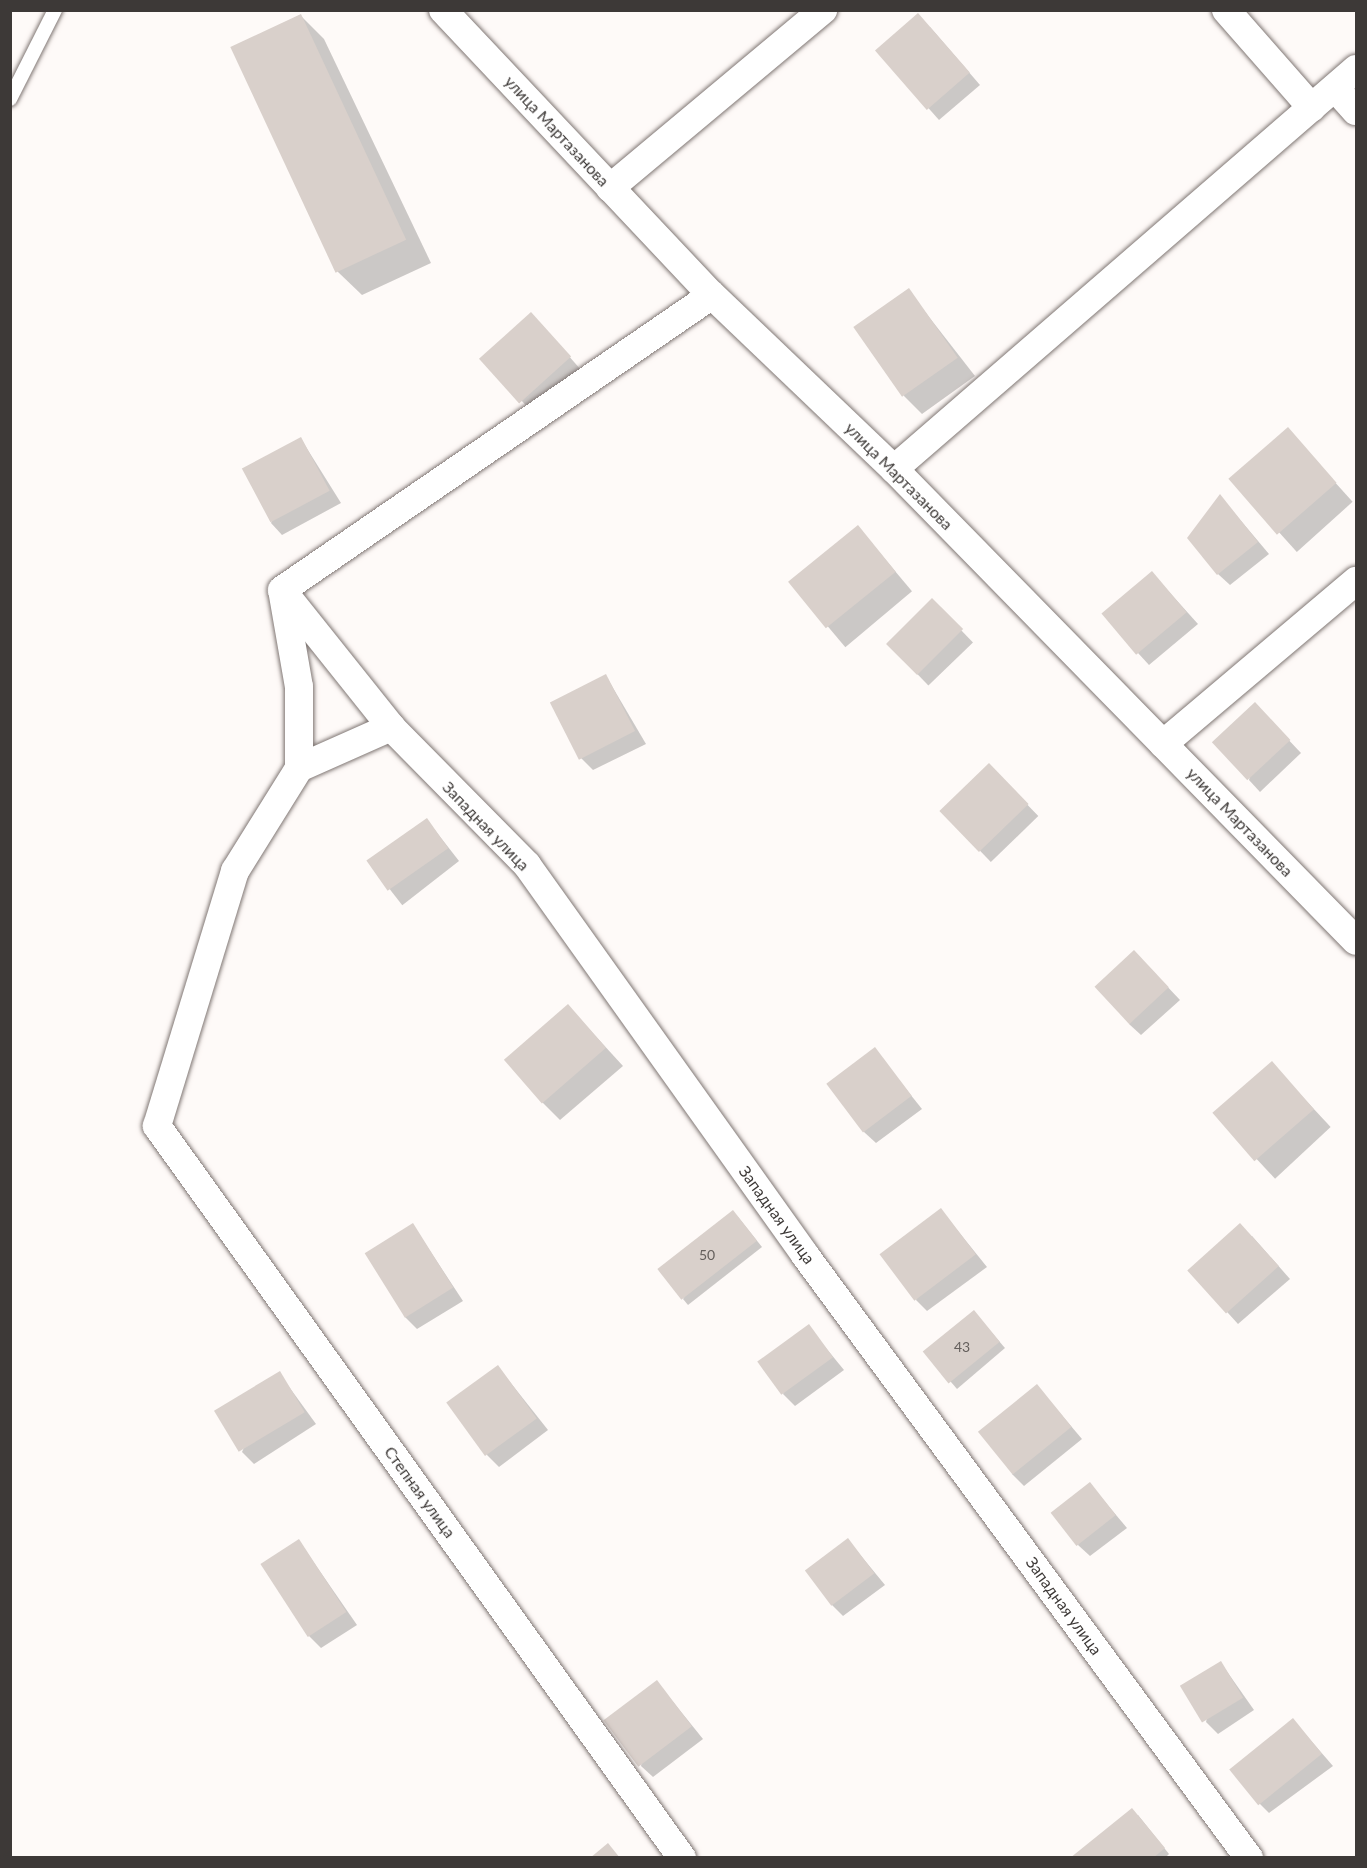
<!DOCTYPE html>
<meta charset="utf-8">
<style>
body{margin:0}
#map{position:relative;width:1367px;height:1868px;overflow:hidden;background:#fefaf8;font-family:Lato,sans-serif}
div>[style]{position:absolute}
.shadow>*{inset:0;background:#0003;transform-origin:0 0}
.building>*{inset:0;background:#d9d0cb;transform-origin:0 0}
.roads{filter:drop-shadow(0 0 2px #807774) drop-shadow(0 0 2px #807774)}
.service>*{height:14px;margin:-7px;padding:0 7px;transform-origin:7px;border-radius:7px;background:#fff}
.minor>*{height:28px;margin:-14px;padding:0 14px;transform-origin:14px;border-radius:14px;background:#fff}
span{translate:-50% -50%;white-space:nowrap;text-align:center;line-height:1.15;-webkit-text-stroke:4.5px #fff;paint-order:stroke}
.number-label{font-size:14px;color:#645f5c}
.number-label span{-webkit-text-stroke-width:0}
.street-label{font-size:16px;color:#3d3937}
.frame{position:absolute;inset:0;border:12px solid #3d3937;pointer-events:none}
</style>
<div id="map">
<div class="shadow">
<i style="clip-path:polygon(300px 15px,324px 39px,431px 263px,362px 295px,338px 272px,232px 48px)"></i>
<i style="clip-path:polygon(930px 27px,980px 85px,939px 120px,877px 50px)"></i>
<i style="clip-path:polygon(908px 290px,975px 376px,922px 414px,904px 396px)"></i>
<i style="clip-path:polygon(542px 325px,581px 370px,532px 412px,521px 400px)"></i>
<i style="left:1287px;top:429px;width:98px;height:75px;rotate:48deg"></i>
<i style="clip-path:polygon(301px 439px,341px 503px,282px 535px,271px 523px)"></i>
<i style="clip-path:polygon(1220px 496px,1269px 554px,1230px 585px,1218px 574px)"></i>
<i style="left:858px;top:527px;width:84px;height:87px;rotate:50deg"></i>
<i style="clip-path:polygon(1152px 573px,1198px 624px,1149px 665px,1138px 653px)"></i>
<i style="left:932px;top:600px;width:59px;height:62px;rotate:46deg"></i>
<i style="clip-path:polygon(606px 676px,646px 744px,593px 770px,581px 758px)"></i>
<i style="clip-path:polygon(1266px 716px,1301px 753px,1260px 792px,1249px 780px)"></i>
<i style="left:989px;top:765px;width:71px;height:66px;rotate:46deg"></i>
<i style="left:427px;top:820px;width:52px;height:72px;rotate:52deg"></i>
<i style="clip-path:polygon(1146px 964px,1180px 1000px,1141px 1035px,1129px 1024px)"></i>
<i style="clip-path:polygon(568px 1006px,623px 1066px,560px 1120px,542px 1102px)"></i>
<i style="clip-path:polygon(874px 1049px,922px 1109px,876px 1143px,864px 1132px)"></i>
<i style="left:1272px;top:1064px;width:86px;height:76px;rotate:47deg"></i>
<i style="clip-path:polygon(941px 1210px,987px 1267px,927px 1311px,916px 1300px)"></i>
<i style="clip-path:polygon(738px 1217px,762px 1247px,688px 1305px,683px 1299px)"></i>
<i style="clip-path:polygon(413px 1225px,463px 1301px,417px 1329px,405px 1317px)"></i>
<i style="clip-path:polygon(1252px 1236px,1290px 1279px,1238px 1324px,1189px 1270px)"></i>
<i style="clip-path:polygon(979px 1318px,1005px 1348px,957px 1389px,926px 1353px)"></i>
<i style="clip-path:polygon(808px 1326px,844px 1370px,795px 1406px,783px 1394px)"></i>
<i style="clip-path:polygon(498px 1367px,548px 1430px,499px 1467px,487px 1455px)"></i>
<i style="clip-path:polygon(279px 1373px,316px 1424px,254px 1464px,242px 1452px)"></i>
<i style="clip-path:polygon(1037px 1386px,1082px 1439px,1024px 1486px,1012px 1474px)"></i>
<i style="clip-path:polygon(1090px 1484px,1127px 1528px,1090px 1556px,1078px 1545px)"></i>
<i style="clip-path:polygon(848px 1540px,885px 1585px,843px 1616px,831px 1604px)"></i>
<i style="clip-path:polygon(299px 1541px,357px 1625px,321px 1648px,309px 1636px)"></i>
<i style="clip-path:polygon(1221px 1663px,1254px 1710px,1218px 1734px,1206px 1722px)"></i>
<i style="clip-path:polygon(657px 1682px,703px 1739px,653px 1777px,641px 1766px)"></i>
<i style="clip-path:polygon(1293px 1720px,1333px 1766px,1269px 1813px,1257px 1801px)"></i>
<i style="clip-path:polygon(1138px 1815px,1169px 1854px,1165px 1858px,1073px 1858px)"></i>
</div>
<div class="building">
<i style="left:918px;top:13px;width:79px;height:57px;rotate:49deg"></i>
<i style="left:301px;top:14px;width:249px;height:78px;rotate:65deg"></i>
<i style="left:909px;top:288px;width:85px;height:68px;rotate:55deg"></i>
<i style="left:531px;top:312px;width:60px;height:70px;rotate:48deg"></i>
<i style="left:1288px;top:427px;width:74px;height:79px;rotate:49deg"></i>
<i style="left:301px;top:437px;width:61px;height:67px;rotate:62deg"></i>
<i style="clip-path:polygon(1220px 494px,1258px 542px,1217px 575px,1187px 538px)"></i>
<i style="left:858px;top:525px;width:60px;height:90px;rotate:51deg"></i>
<i style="left:1152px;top:571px;width:54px;height:66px;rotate:50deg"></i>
<i style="left:932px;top:598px;width:44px;height:65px;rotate:45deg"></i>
<i style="left:606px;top:674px;width:64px;height:63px;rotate:63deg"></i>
<i style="left:1255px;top:702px;width:52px;height:59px;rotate:47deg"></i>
<i style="left:989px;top:763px;width:57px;height:69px;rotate:46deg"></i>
<i style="left:427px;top:818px;width:37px;height:74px;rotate:55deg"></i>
<i style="left:1134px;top:950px;width:51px;height:54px;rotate:47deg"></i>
<i style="left:568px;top:1004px;width:58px;height:85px;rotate:49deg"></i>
<i style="left:875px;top:1047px;width:61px;height:61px;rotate:53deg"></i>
<i style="left:1272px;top:1061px;width:64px;height:79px;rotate:49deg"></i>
<i style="left:941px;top:1208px;width:58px;height:77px;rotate:53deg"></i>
<i style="left:733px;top:1210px;width:39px;height:96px;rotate:52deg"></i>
<i style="left:413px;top:1223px;width:76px;height:57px;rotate:58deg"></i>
<i style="left:1240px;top:1223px;width:58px;height:71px;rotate:48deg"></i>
<i style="left:974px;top:1310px;width:41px;height:66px;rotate:51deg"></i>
<i style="left:809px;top:1324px;width:41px;height:64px;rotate:54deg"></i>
<i style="left:498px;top:1365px;width:66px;height:64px;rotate:54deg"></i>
<i style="left:280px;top:1371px;width:48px;height:77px;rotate:59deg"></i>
<i style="left:1037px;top:1384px;width:55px;height:76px;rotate:51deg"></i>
<i style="left:1090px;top:1482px;width:42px;height:50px;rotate:52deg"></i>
<i style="left:848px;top:1538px;width:44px;height:54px;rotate:53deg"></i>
<i style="left:299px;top:1539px;width:87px;height:46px;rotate:57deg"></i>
<i style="left:1221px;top:1661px;width:43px;height:48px;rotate:59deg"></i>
<i style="left:657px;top:1680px;width:58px;height:67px;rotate:53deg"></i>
<i style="left:1293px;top:1718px;width:46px;height:82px;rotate:51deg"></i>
<i style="clip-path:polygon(1132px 1808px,1165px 1848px,1153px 1858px,1070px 1858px)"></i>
<i style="clip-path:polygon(608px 1843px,620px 1858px,590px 1858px)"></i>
</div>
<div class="roads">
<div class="service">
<i style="left:10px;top:99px;width:100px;rotate:-63.2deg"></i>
</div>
<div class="minor">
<i style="left:443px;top:10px;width:392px;rotate:46.7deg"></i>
<i style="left:712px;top:295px;width:252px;rotate:43.7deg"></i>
<i style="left:894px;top:469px;width:660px;rotate:45.61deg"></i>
<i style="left:1226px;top:10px;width:130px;rotate:48.7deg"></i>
<i style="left:1335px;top:88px;width:31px;rotate:48deg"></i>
<i style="left:610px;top:188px;width:278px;rotate:-39.9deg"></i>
<i style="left:894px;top:469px;width:611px;rotate:-40.89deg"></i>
<i style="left:285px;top:594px;width:170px;rotate:51.4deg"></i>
<i style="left:391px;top:727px;width:194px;rotate:45.4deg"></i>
<i style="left:527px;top:865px;width:479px;rotate:54.5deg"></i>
<i style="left:805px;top:1255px;width:749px;rotate:53.64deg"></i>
<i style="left:1163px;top:744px;width:253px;rotate:-40.2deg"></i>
<i style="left:299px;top:768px;width:101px;rotate:-24deg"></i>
<i style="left:682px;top:1858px;width:901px;rotate:-125.65deg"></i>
<i style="left:157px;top:1126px;width:267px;rotate:-73deg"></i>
<i style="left:235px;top:871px;width:121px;rotate:-58.1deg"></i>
<i style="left:299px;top:768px;width:81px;rotate:-90deg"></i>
<i style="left:299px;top:687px;width:98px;rotate:-99.9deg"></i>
<i style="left:282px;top:590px;width:521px;rotate:-34.45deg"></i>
</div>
</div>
<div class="number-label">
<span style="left:707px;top:1255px">50</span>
<span style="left:962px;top:1347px">43</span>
</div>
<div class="street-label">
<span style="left:557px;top:131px;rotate:47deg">улица Мартазанова</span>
<span style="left:899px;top:476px;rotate:45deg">улица Мартазанова</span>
<span style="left:1240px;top:822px;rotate:46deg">улица Мартазанова</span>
<span style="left:486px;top:826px;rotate:46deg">Западная улица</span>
<span style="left:777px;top:1215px;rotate:54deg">Западная улица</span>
<span style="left:420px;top:1492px;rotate:54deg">Степная улица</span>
<span style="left:1064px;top:1606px;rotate:54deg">Западная улица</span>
</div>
<div class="frame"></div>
</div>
